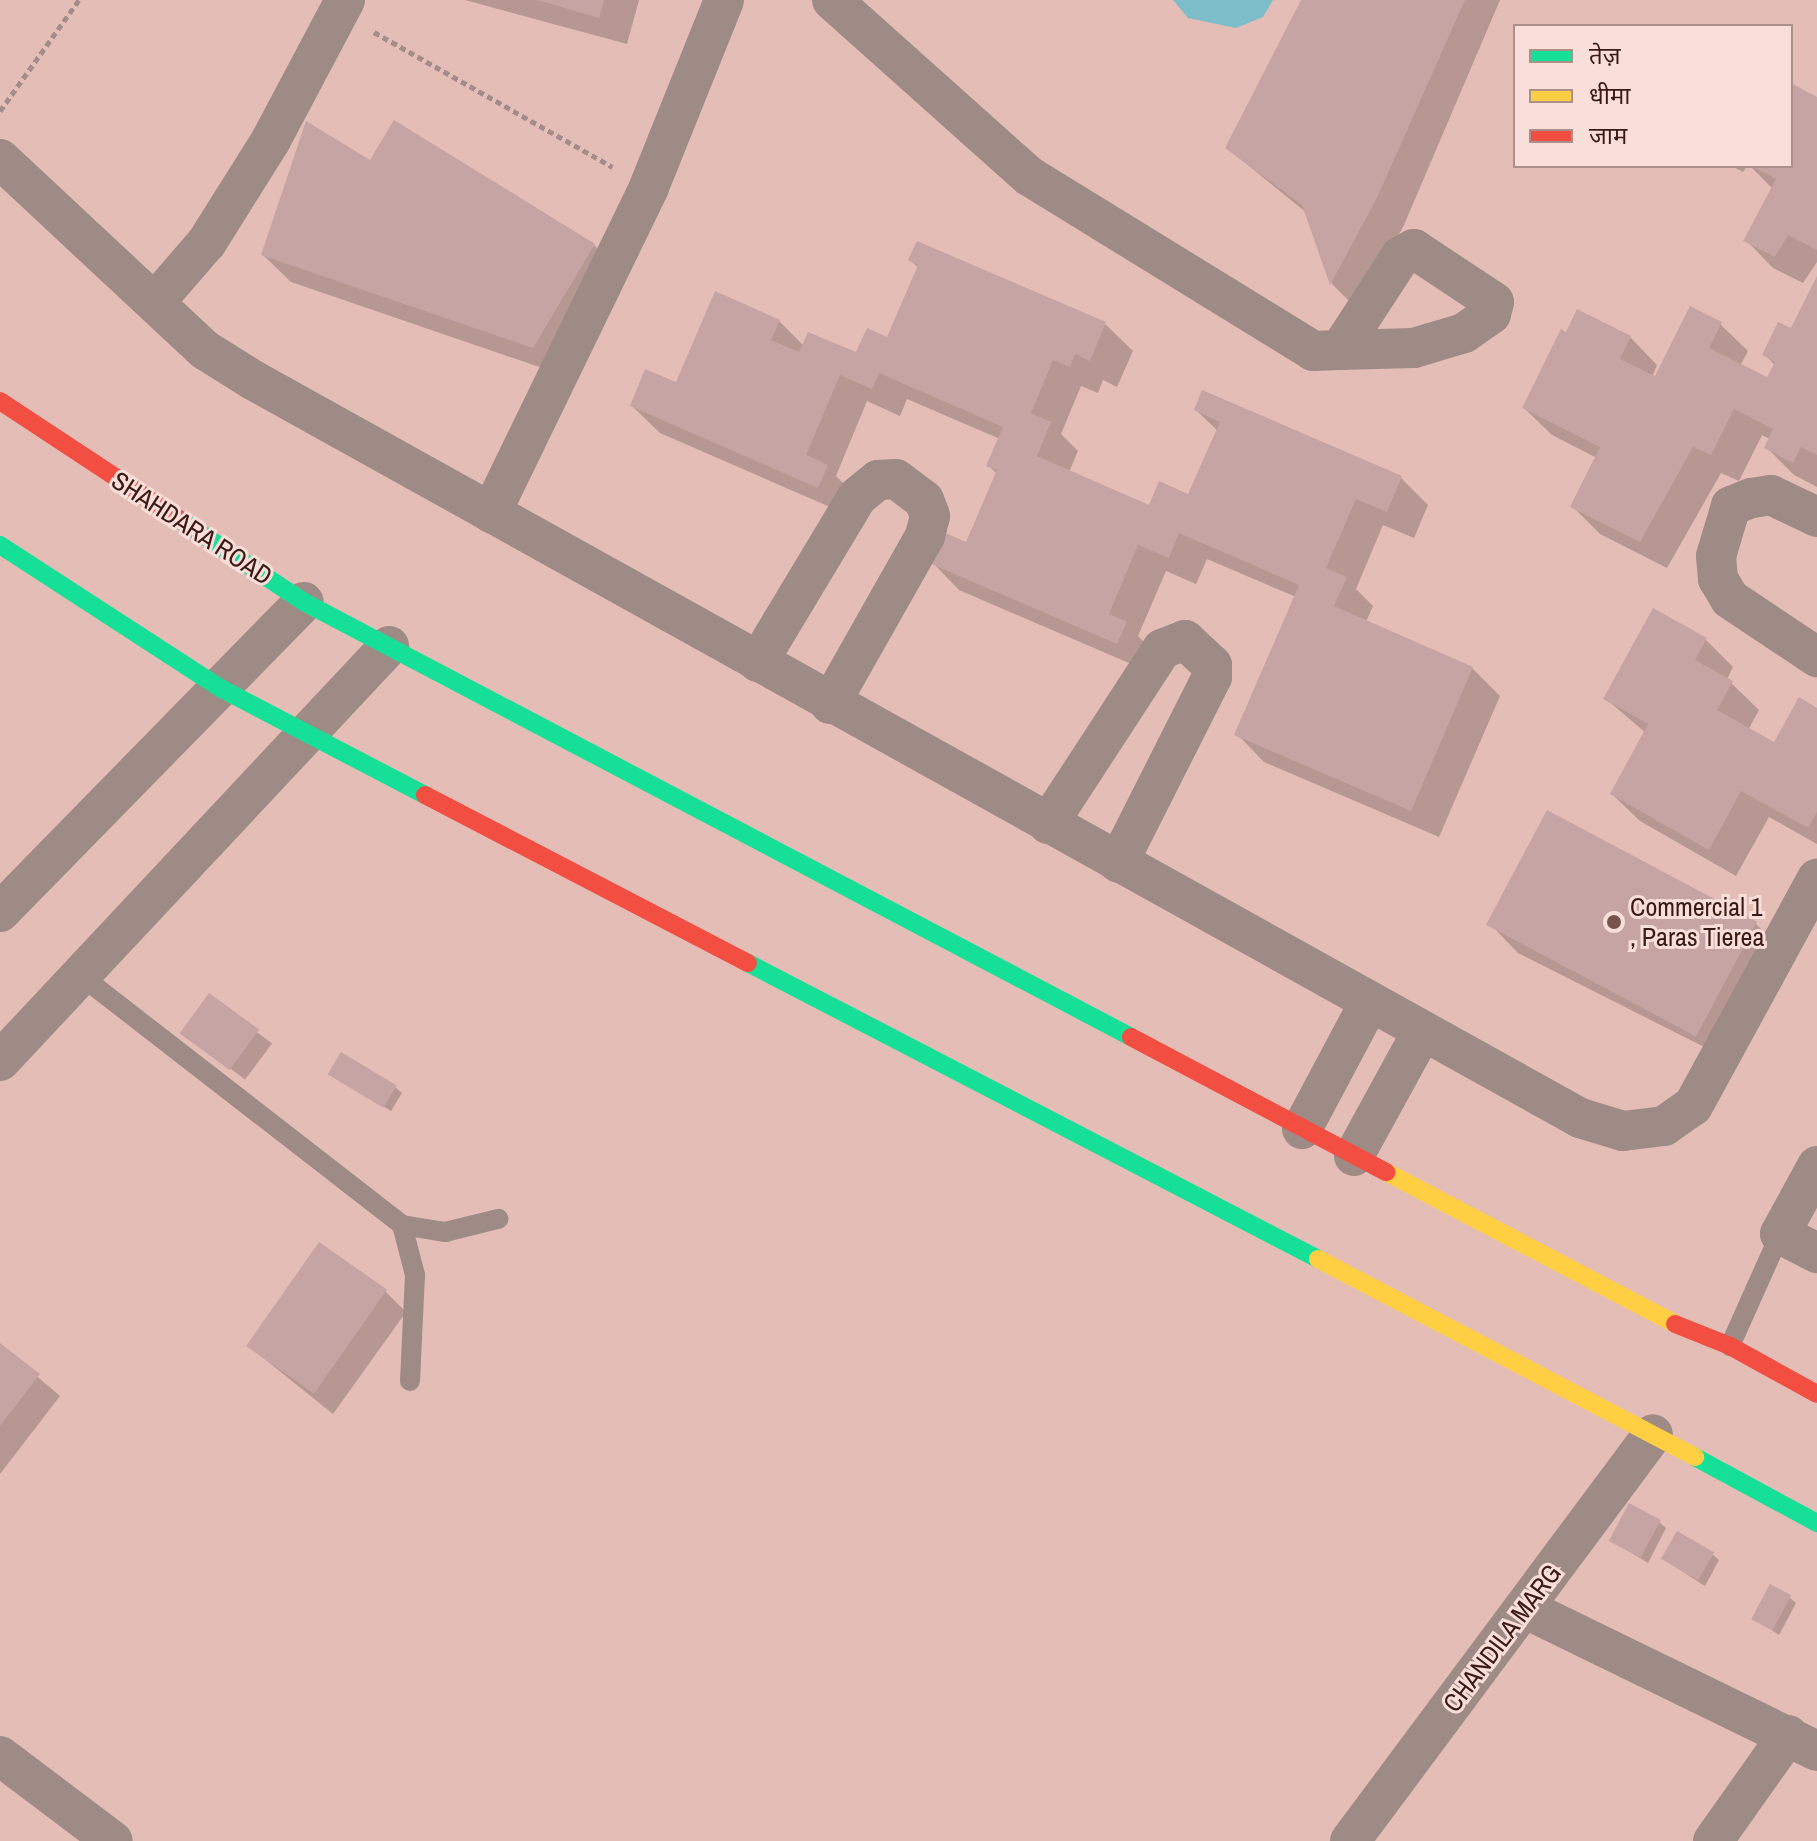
<!DOCTYPE html>
<meta charset="utf-8">
<style>
body{margin:0}
#map{position:relative;width:1817px;height:1841px;overflow:hidden;background:#e4bdb6;font-family:"Archivo Narrow","Noto Sans Devanagari",sans-serif}
div>[style]{position:absolute}
.water>*{inset:0;background:#7dbeca}
.shadow>*{inset:0;background:#0003;transform-origin:0 0}
.building>*{inset:0;background:#c5a4a3;transform-origin:0 0}
.path>*{height:5px;margin-top:-2.5px;transform-origin:0;background:repeating-linear-gradient(90deg,#a38d8a 0 6px,transparent 0 10px)}
.lane>*{height:20px;margin:-10px;padding:0 10px;transform-origin:10px;border-radius:10px;background:#9e8b86}
.street>*{height:40px;margin:-20px;padding:0 20px;transform-origin:20px;border-radius:20px;background:#9e8b86}
.fast>*{height:18px;margin:-9px;padding:0 9px;transform-origin:9px;border-radius:9px;background:#16e098}
.slow>*{height:18px;margin:-9px;padding:0 9px;transform-origin:9px;border-radius:9px;background:#ffcf43}
.jam>*{height:18px;margin:-9px;padding:0 9px;transform-origin:9px;border-radius:9px;background:#f24e42}
.dots>*{width:22px;height:22px;translate:-50% -50%;box-sizing:border-box;border:4px solid #faded9;border-radius:50%}
span{translate:-50% -50%;white-space:nowrap;text-align:center;line-height:1.15;-webkit-text-stroke:6px #faded9;paint-order:stroke}
.street-label{font-size:26px;color:#3b1a15}
.poi-label{font-size:26px;color:#3b1a15}
.left{translate:0 -50%;text-align:left}
.legend{position:absolute;left:1513px;top:24px;width:280px;height:144px;box-sizing:border-box;background:#faded9;border:2px solid #ae908b;margin:0;padding:10px 14px;list-style:none;font-size:24px;color:#3b1a15}
.legend li{display:flex;align-items:center;gap:16px;height:40px}
.legend b{width:40px;border:2px solid #ae908b}
</style>
<div id="map">
<div class="water">
<i style="clip-path:polygon(1173px 0,1273px 0,1263px 17px,1236px 28px,1188px 18px)"></i>
</div>
<div class="shadow">
<i style="clip-path:polygon(465px 0,639px 0,627px 44px)"></i>
<i style="clip-path:polygon(1303px 0,1500px 0,1404px 225px,1358px 310px,1332px 284px,1308px 214px,1227px 148px)"></i>
<i style="clip-path:polygon(1791px 86px,1817px 99px,1817px 262px,1803px 283px,1773px 268px,1746px 240px,1773px 189px,1750px 166px,1791px 166px)"></i>
<i style="clip-path:polygon(370px 162px,594px 245px,621px 273px,560px 374px,291px 282px,263px 255px)"></i>
<i style="clip-path:polygon(1732px 166px,1747px 166px,1743px 172px)"></i>
<i style="clip-path:polygon(910px 260px,1105px 324px,1133px 351px,1117px 387px,1103px 380px,1098px 393px,1081px 386px,1061px 434px,1078px 451px,1069px 472px,1150px 508px,1189px 497px,1218px 431px,1196px 410px,1401px 478px,1428px 505px,1414px 538px,1383px 525px,1356px 589px,1373px 606px,1366px 622px,1472px 668px,1500px 696px,1439px 837px,1264px 762px,1237px 734px,1296px 597px,1207px 559px,1196px 584px,1166px 571px,1138px 636px,1153px 651px,1145px 670px,959px 590px,932px 562px,967px 545px,997px 474px,988px 465px,1000px 439px,907px 399px,900px 416px,867px 401px,836px 476px,854px 494px,846px 514px,660px 433px,632px 406px,677px 385px,779px 321px,804px 346px,858px 355px,888px 340px,919px 268px)"></i>
<i style="clip-path:polygon(1817px 280px,1817px 487px,1794px 475px,1766px 447px,1770px 439px,1762px 435px,1739px 481px,1721px 473px,1667px 568px,1600px 534px,1572px 506px,1597px 458px,1552px 435px,1524px 408px,1630px 337px,1657px 365px,1652px 377px,1656px 379px,1720px 324px,1748px 351px,1740px 366px,1768px 380px,1775px 365px,1765px 355px,1792px 331px)"></i>
<i style="clip-path:polygon(1706px 640px,1733px 667px,1727px 679px,1759px 710px,1748px 730px,1775px 745px,1817px 710px,1817px 844px,1769px 817px,1736px 876px,1640px 821px,1612px 794px,1646px 733px,1606px 699px)"></i>
<i style="clip-path:polygon(1756px 924px,1783px 951px,1726px 1058px,1518px 953px,1491px 925px)"></i>
<i style="left:209px;top:996px;width:79px;height:45px;rotate:37deg"></i>
<i style="clip-path:polygon(331px 1074px,395px 1087px,402px 1093px,391px 1111px)"></i>
<i style="clip-path:polygon(385px 1291px,406px 1312px,333px 1414px,247px 1345px)"></i>
<i style="clip-path:polygon(0 1345px,60px 1396px,0 1474px)"></i>
<i style="clip-path:polygon(1659px 1522px,1666px 1528px,1648px 1563px,1612px 1541px)"></i>
<i style="clip-path:polygon(1712px 1554px,1719px 1560px,1705px 1586px,1663px 1559px)"></i>
<i style="clip-path:polygon(1789px 1597px,1796px 1603px,1779px 1635px,1754px 1618px)"></i>
</div>
<div class="building">
<i style="clip-path:polygon(537px 0,604px 0,599px 18px)"></i>
<i style="clip-path:polygon(1301px 0,1465px 0,1377px 198px,1330px 285px,1302px 205px,1225px 148px)"></i>
<i style="clip-path:polygon(1791px 83px,1817px 97px,1817px 250px,1788px 235px,1775px 257px,1743px 241px,1776px 179px,1752px 166px,1791px 166px)"></i>
<i style="clip-path:polygon(394px 120px,595px 244px,533px 348px,261px 255px,306px 121px,370px 160px)"></i>
<i style="clip-path:polygon(917px 241px,1106px 322px,1090px 361px,1075px 354px,1070px 367px,1053px 360px,1031px 413px,1051px 422px,1037px 456px,1149px 505px,1159px 481px,1188px 494px,1220px 422px,1194px 410px,1202px 390px,1402px 476px,1387px 512px,1356px 499px,1326px 568px,1347px 577px,1334px 606px,1473px 667px,1411px 811px,1234px 735px,1299px 585px,1179px 533px,1169px 558px,1138px 545px,1109px 614px,1127px 622px,1117px 644px,929px 563px,943px 532px,966px 542px,997px 470px,986px 466px,1003px 427px,879px 373px,872px 389px,840px 375px,806px 455px,828px 465px,818px 488px,630px 406px,645px 369px,676px 382px,715px 291px,780px 320px,771px 340px,799px 352px,808px 332px,856px 352px,867px 328px,887px 337px,918px 265px,908px 260px)"></i>
<i style="clip-path:polygon(1817px 276px,1817px 455px,1801px 447px,1793px 463px,1764px 448px,1773px 429px,1734px 409px,1711px 455px,1693px 447px,1640px 542px,1570px 507px,1600px 447px,1522px 408px,1561px 329px,1566px 332px,1577px 309px,1631px 336px,1620px 359px,1655px 376px,1690px 306px,1722px 322px,1709px 348px,1767px 377px,1775px 362px,1762px 355px,1778px 322px,1791px 328px)"></i>
<i style="clip-path:polygon(1653px 608px,1707px 638px,1695px 660px,1733px 681px,1717px 710px,1774px 742px,1799px 697px,1817px 708px,1817px 812px,1808px 828px,1741px 791px,1709px 850px,1610px 794px,1648px 724px,1603px 699px)"></i>
<i style="left:1547px;top:810px;width:238px;height:130px;rotate:28deg"></i>
<i style="left:209px;top:993px;width:62px;height:50px;rotate:36deg"></i>
<i style="left:341px;top:1052px;width:65px;height:26px;rotate:31deg"></i>
<i style="left:319px;top:1242px;width:83px;height:127px;rotate:35deg"></i>
<i style="clip-path:polygon(0 1343px,40px 1374px,0 1426px)"></i>
<i style="left:1629px;top:1503px;width:36px;height:43px;rotate:28deg"></i>
<i style="left:1677px;top:1531px;width:43px;height:32px;rotate:30deg"></i>
<i style="left:1770px;top:1584px;width:24px;height:40px;rotate:28deg"></i>
</div>
<div class="path">
<i style="left:374px;top:32px;width:274px;rotate:29.5deg"></i>
<i style="left:0;top:111px;width:136px;rotate:-54.6deg"></i>
</div>
<div class="lane">
<i style="left:80px;top:975px;width:408px;rotate:37.8deg"></i>
<i style="left:402px;top:1225px;width:52px;rotate:75.4deg"></i>
<i style="left:415px;top:1275px;width:106px;rotate:92.7deg"></i>
<i style="left:402px;top:1225px;width:44px;rotate:9.2deg"></i>
<i style="left:445px;top:1232px;width:55px;rotate:-13.8deg"></i>
<i style="left:1730px;top:1346px;width:123px;rotate:-65.9deg"></i>
</div>
<div class="street">
<i style="left:832px;top:0;width:264px;rotate:41.8deg"></i>
<i style="left:1029px;top:176px;width:334px;rotate:31.6deg"></i>
<i style="left:1313px;top:351px;width:27px;rotate:-2deg"></i>
<i style="left:1340px;top:350px;width:74px;rotate:-1.5deg"></i>
<i style="left:1414px;top:348px;width:52px;rotate:-16.7deg"></i>
<i style="left:1464px;top:333px;width:33px;rotate:-35deg"></i>
<i style="left:1491px;top:314px;width:12px;rotate:-76deg"></i>
<i style="left:1494px;top:302px;width:96px;rotate:-146.5deg"></i>
<i style="left:1414px;top:249px;width:15px;rotate:152deg"></i>
<i style="left:1401px;top:256px;width:112px;rotate:123deg"></i>
<i style="left:0;top:159px;width:280px;rotate:43deg"></i>
<i style="left:205px;top:350px;width:57px;rotate:32deg"></i>
<i style="left:253px;top:380px;width:1518px;rotate:29.08deg"></i>
<i style="left:1580px;top:1118px;width:45px;rotate:16.8deg"></i>
<i style="left:1623px;top:1131px;width:41px;rotate:-7deg"></i>
<i style="left:1664px;top:1126px;width:35px;rotate:-35deg"></i>
<i style="left:1693px;top:1106px;width:259px;rotate:-61.4deg"></i>
<i style="left:156px;top:301px;width:78px;rotate:-49.2deg"></i>
<i style="left:207px;top:242px;width:120px;rotate:-57.9deg"></i>
<i style="left:271px;top:140px;width:158px;rotate:-62.1deg"></i>
<i style="left:491px;top:513px;width:362px;rotate:-64.1deg"></i>
<i style="left:649px;top:187px;width:201px;rotate:-68.1deg"></i>
<i style="left:1817px;top:517px;width:51px;rotate:-154.4deg"></i>
<i style="left:1771px;top:495px;width:20px;rotate:171deg"></i>
<i style="left:1751px;top:498px;width:22px;rotate:158deg"></i>
<i style="left:1731px;top:506px;width:52px;rotate:106.7deg"></i>
<i style="left:1716px;top:556px;width:23px;rotate:85deg"></i>
<i style="left:1718px;top:579px;width:23px;rotate:59deg"></i>
<i style="left:1730px;top:599px;width:105px;rotate:33.7deg"></i>
<i style="left:758px;top:662px;width:192px;rotate:-59deg"></i>
<i style="left:857px;top:497px;width:27px;rotate:-39deg"></i>
<i style="left:878px;top:480px;width:18px;rotate:-3deg"></i>
<i style="left:896px;top:479px;width:35px;rotate:37deg"></i>
<i style="left:924px;top:500px;width:17px;rotate:69deg"></i>
<i style="left:930px;top:516px;width:21px;rotate:104deg"></i>
<i style="left:925px;top:536px;width:193px;rotate:119.5deg"></i>
<i style="left:1048px;top:824px;width:209px;rotate:-56.9deg"></i>
<i style="left:1162px;top:649px;width:25px;rotate:-21deg"></i>
<i style="left:1185px;top:640px;width:37px;rotate:43deg"></i>
<i style="left:1212px;top:665px;width:12px;rotate:90deg"></i>
<i style="left:1212px;top:677px;width:208px;rotate:116.8deg"></i>
<i style="left:0;top:912px;width:434px;rotate:-45.6deg"></i>
<i style="left:0;top:1061px;width:569px;rotate:-46.85deg"></i>
<i style="left:1302px;top:1129px;width:143px;rotate:-62deg"></i>
<i style="left:1354px;top:1156px;width:141px;rotate:-61.3deg"></i>
<i style="left:1817px;top:1166px;width:77px;rotate:118.6deg"></i>
<i style="left:1780px;top:1234px;width:42px;rotate:27.2deg"></i>
<i style="left:1524px;top:1608px;width:326px;rotate:26deg"></i>
<i style="left:0;top:1756px;width:141px;rotate:37deg"></i>
<i style="left:1350px;top:1841px;width:507px;rotate:-53.33deg"></i>
<i style="left:1713px;top:1841px;width:130px;rotate:-54.7deg"></i>
</div>
<div class="fast">
<i style="left:179px;top:519px;width:150px;rotate:33.6deg"></i>
<i style="left:304px;top:602px;width:934px;rotate:27.74deg"></i>
<i style="left:0;top:545px;width:265px;rotate:33deg"></i>
<i style="left:222px;top:689px;width:229px;rotate:27.6deg"></i>
<i style="left:748px;top:963px;width:642px;rotate:27.44deg"></i>
<i style="left:1695px;top:1457px;width:139px;rotate:28.4deg"></i>
</div>
<div class="slow">
<i style="left:1386px;top:1172px;width:327px;rotate:27.7deg"></i>
<i style="left:1318px;top:1259px;width:426px;rotate:27.7deg"></i>
</div>
<div class="jam">
<i style="left:0;top:401px;width:214px;rotate:33.4deg"></i>
<i style="left:425px;top:795px;width:364px;rotate:27.5deg"></i>
<i style="left:1131px;top:1037px;width:289px;rotate:27.9deg"></i>
<i style="left:1675px;top:1324px;width:59px;rotate:21.8deg"></i>
<i style="left:1730px;top:1346px;width:99px;rotate:28.9deg"></i>
</div>
<div class="dots">
<i style="left:1614px;top:922px;background:#76534d"></i>
</div>
<div class="street-label">
<span style="left:192px;top:528px;rotate:33deg">SHAHDARA ROAD</span>
<span style="left:1502px;top:1638px;rotate:-53deg">CHANDILA MARG</span>
</div>
<div class="poi-label">
<span class="left" style="left:1630px;top:922px">Commercial 1<br>, Paras Tierea</span>
</div>
<ul class="legend">
<li><b style="height:10px;background:#16e098"></b>तेज़</li>
<li><b style="height:10px;background:#ffcf43"></b>धीमा</li>
<li><b style="height:10px;background:#f24e42"></b>जाम</li>
</ul>
</div>
